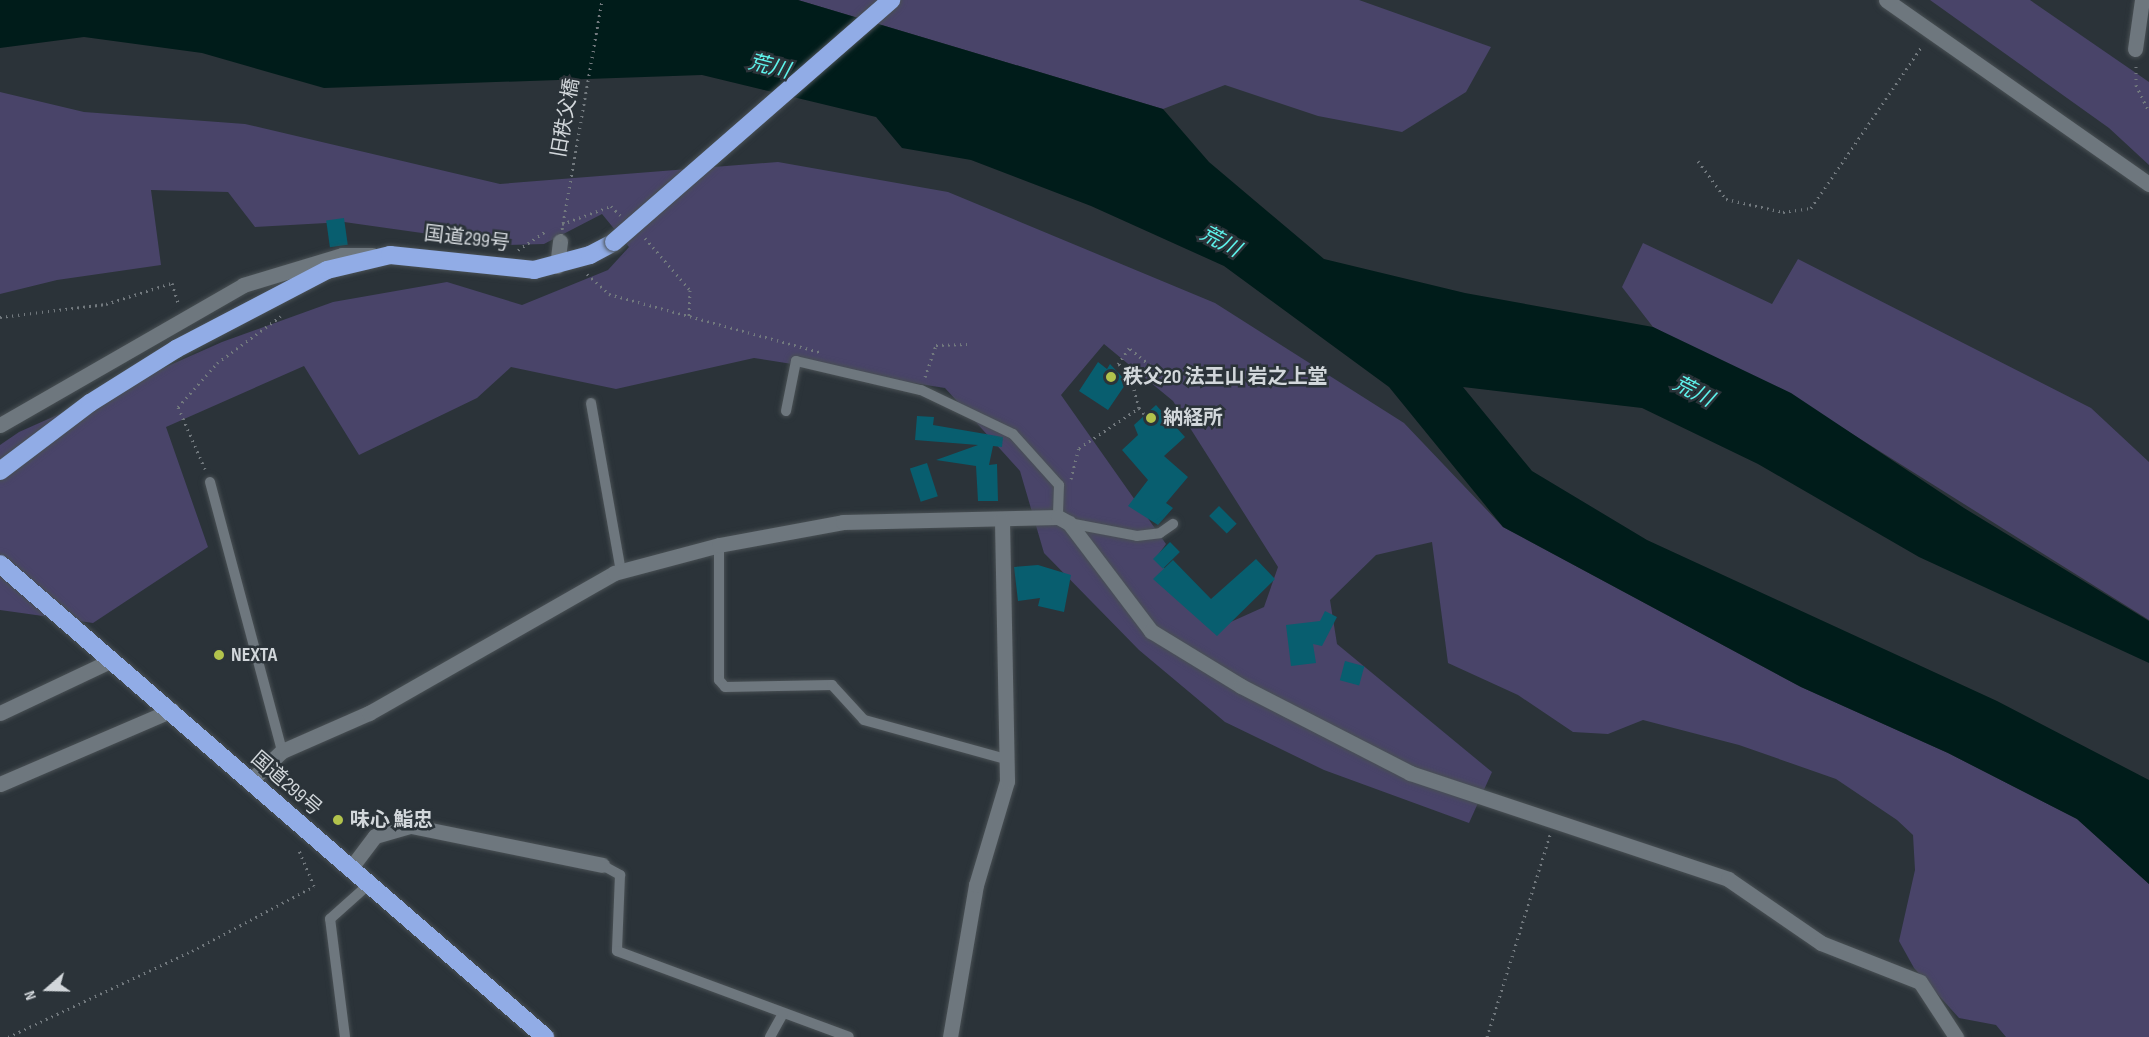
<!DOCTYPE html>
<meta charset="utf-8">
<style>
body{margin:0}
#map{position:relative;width:2149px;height:1037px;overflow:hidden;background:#2b3339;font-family:"Sofia Sans Condensed","Noto Sans JP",sans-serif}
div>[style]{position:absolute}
.green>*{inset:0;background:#494469}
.water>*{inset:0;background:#001c1a}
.building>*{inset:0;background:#085e6f;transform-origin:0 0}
.path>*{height:3px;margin-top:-1.5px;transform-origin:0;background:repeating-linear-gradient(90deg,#72797e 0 1.5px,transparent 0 6px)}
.roads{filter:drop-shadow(0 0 2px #495054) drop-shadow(0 0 2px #495054)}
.lane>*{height:10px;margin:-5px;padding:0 5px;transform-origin:5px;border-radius:5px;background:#6e777e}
.street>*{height:15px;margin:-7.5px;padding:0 7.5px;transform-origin:7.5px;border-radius:7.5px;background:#6e777e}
.highway>*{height:18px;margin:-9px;padding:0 9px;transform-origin:9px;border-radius:9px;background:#91ace6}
.path-bridge>*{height:3px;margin-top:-1.5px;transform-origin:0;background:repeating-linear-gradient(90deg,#72797e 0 1.5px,transparent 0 6px)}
.bridges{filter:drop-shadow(0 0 2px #495054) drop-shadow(0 0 2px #495054)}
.highway-bridge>*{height:18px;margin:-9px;padding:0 9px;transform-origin:9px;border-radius:9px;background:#91ace6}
.dots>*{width:16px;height:16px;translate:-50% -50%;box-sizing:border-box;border:3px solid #2b3339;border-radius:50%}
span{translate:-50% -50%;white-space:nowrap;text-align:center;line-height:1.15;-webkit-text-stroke:5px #2b3339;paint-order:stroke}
.street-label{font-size:20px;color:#d2d7db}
.poi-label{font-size:20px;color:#d2d7db;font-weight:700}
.left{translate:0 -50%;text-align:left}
.water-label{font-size:21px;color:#5ef2eb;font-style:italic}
.north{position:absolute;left:18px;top:959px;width:60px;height:60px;-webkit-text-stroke:4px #2b3339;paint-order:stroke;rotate:250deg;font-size:16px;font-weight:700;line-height:24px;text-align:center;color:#d2d7db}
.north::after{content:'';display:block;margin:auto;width:21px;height:27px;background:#d2d7db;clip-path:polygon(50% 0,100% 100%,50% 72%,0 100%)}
</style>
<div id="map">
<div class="green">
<i style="clip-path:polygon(798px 0,1359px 0,1491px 47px,1466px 92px,1402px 132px,1318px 116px,1225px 85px,1163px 109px)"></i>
<i style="clip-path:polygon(1930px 0,2030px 0,2149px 82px,2149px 165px,2109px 128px)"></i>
<i style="clip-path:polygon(evenodd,0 92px,84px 112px,245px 124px,500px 184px,778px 162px,948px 192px,1215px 303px,1404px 423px,1503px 527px,1801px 687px,1948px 753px,2077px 819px,2149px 884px,2149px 1037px,2006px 1037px,1996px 1025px,1959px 1018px,1914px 968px,1899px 941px,1915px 870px,1913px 835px,1897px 820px,1836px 779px,1739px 745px,1643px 720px,1608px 734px,1573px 732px,1518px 695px,1448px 663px,1432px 542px,1376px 555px,1330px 600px,1337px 644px,1492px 772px,1469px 823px,1324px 770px,1225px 722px,1139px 650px,1044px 553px,1020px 471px,945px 388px,754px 358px,616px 389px,511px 367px,477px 398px,359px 455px,304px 366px,166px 427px,208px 547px,93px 623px,0 610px,0 445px,19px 432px,222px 342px,333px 302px,447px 282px,522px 305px,608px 270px,629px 247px,602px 214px,544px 244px,507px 245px,344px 222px,255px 227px,228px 192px,151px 190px,161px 265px,57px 280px,0 294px,0 92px,1104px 344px,1173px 401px,1278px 567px,1264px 607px,1224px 625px,1155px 559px,1166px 544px,1061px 395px,1104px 344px)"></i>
<i style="clip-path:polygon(1643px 243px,1772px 304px,1798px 259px,2091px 408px,2149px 462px,2149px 620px,1838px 425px,1653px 327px,1622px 287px)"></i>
</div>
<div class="water">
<i style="clip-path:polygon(0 0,798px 0,1163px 109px,1209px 162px,1324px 259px,1465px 293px,1653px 327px,1791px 393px,1964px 508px,2149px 621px,2149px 663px,1919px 557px,1758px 464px,1642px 408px,1463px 387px,1532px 471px,1647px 540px,1997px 701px,2149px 780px,2149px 884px,2077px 819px,1948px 753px,1801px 687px,1503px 527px,1389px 387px,1224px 266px,1091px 206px,971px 160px,902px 148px,876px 117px,702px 75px,324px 88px,202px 53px,84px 37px,0 48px)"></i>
</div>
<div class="building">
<i style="left:344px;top:218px;width:27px;height:18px;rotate:82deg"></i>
<i style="clip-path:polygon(1098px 362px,1107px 369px,1110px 364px,1127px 382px,1108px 410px,1079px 391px)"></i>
<i style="clip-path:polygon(1156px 405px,1185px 437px,1164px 456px,1188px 477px,1166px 503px,1173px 508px,1158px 525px,1128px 506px,1148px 480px,1122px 450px,1138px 435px,1134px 425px)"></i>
<i style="clip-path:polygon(917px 416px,934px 417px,933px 425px,1003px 437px,1002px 447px,993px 446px,989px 465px,997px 464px,998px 501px,978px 501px,976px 466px,936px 460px,978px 445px,915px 440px)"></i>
<i style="left:927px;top:463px;width:35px;height:18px;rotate:72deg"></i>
<i style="left:1219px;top:506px;width:25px;height:14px;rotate:45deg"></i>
<i style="left:1170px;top:542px;width:14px;height:24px;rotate:45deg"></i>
<i style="clip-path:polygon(1256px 559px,1275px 579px,1217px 636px,1153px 579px,1173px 560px,1211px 599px)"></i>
<i style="clip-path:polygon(1038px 565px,1071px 575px,1064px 612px,1038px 606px,1040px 598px,1018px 601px,1014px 567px)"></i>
<i style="clip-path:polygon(1325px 611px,1337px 617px,1322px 646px,1313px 644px,1316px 663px,1291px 666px,1286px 625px,1320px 621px)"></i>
<i style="left:1345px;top:661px;width:20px;height:20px;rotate:15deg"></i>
</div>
<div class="path">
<i style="left:2136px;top:66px;width:19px;rotate:90deg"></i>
<i style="left:2136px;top:85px;width:30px;rotate:64deg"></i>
<i style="left:1698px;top:161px;width:47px;rotate:53.6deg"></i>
<i style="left:1726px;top:199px;width:58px;rotate:12.8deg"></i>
<i style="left:1783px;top:212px;width:28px;rotate:-8deg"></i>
<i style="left:1811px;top:208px;width:196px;rotate:-55.6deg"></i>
<i style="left:562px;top:224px;width:52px;rotate:-20.2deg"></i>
<i style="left:611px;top:206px;width:13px;rotate:45deg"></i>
<i style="left:645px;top:238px;width:69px;rotate:49.1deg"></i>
<i style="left:690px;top:290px;width:28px;rotate:92deg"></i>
<i style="left:518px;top:250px;width:32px;rotate:-34deg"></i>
<i style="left:587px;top:274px;width:30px;rotate:42deg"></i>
<i style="left:609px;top:294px;width:218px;rotate:15.4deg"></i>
<i style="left:0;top:317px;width:107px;rotate:-7deg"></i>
<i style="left:106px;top:304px;width:69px;rotate:-17.7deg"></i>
<i style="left:172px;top:283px;width:21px;rotate:73deg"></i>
<i style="left:1119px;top:364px;width:19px;rotate:51deg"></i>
<i style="left:925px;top:377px;width:34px;rotate:-71deg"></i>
<i style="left:936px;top:345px;width:31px;rotate:-2deg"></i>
<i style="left:1139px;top:408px;width:9px;rotate:49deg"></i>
<i style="left:205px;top:469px;width:68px;rotate:-113.5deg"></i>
<i style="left:178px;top:407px;width:59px;rotate:-48.4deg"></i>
<i style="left:217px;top:363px;width:79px;rotate:-36.3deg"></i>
<i style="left:1071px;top:479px;width:32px;rotate:-76deg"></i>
<i style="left:1079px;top:448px;width:72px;rotate:-33.7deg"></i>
<i style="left:1139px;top:408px;width:30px;rotate:-105deg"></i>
<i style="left:1131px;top:379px;width:24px;rotate:-36deg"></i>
<i style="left:1150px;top:365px;width:27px;rotate:-141deg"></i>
<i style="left:1129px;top:348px;width:23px;rotate:124deg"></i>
<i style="left:8px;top:1037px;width:203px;rotate:-25.1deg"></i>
<i style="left:192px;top:951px;width:138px;rotate:-28deg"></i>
<i style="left:314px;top:886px;width:41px;rotate:-112.8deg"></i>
<i style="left:1487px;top:1037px;width:212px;rotate:-72.7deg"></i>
</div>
<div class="roads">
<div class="lane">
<i style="left:591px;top:403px;width:171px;rotate:79.9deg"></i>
<i style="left:786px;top:411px;width:51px;rotate:-78.7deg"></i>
<i style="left:796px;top:361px;width:128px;rotate:13.1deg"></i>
<i style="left:921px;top:390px;width:102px;rotate:25.6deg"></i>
<i style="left:1013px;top:434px;width:69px;rotate:48deg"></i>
<i style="left:1059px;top:485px;width:32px;rotate:92deg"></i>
<i style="left:210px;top:482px;width:278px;rotate:75deg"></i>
<i style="left:1069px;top:523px;width:69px;rotate:10.8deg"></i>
<i style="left:1137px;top:536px;width:23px;rotate:-7deg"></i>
<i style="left:1160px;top:533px;width:16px;rotate:-35deg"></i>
<i style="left:719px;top:545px;width:135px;rotate:90deg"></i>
<i style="left:719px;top:680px;width:9px;rotate:49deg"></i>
<i style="left:725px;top:687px;width:107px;rotate:-1.1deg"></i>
<i style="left:832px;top:685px;width:47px;rotate:47.6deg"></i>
<i style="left:864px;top:720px;width:147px;rotate:15.4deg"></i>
<i style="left:602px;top:865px;width:21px;rotate:29deg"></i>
<i style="left:620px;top:875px;width:76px;rotate:92.3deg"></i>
<i style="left:617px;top:951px;width:247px;rotate:20.3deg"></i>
<i style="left:345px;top:1037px;width:119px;rotate:-97.2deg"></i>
<i style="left:330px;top:919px;width:51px;rotate:-41.8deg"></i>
<i style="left:770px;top:1037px;width:26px;rotate:-61deg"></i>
</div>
<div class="street">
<i style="left:1886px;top:0;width:321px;rotate:35deg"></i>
<i style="left:2135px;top:49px;width:49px;rotate:-81.9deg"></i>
<i style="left:557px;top:266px;width:25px;rotate:-83deg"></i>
<i style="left:0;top:425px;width:280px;rotate:-29.9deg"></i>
<i style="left:243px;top:285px;width:103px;rotate:-16.9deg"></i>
<i style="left:342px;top:255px;width:30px"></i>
<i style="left:0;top:713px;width:124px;rotate:-25.3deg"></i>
<i style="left:249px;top:782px;width:45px;rotate:-43.2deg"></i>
<i style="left:282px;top:751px;width:95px;rotate:-23.6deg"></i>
<i style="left:369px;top:713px;width:282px;rotate:-29.7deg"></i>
<i style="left:614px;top:573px;width:109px;rotate:-14.9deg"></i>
<i style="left:719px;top:545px;width:126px;rotate:-10.5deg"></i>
<i style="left:843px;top:522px;width:215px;rotate:-1.3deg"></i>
<i style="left:1058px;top:517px;width:13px;rotate:29deg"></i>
<i style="left:1069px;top:523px;width:136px;rotate:52.8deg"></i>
<i style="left:1151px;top:631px;width:105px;rotate:31.4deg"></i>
<i style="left:1241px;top:686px;width:190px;rotate:27.2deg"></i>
<i style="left:1410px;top:773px;width:335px;rotate:18.4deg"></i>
<i style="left:1728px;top:879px;width:113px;rotate:34.5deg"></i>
<i style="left:1821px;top:943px;width:106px;rotate:21.5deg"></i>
<i style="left:1920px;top:982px;width:66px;rotate:56.8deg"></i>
<i style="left:0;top:784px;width:187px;rotate:-23.3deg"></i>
<i style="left:350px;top:869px;width:41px;rotate:-52.9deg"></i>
<i style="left:375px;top:836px;width:37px;rotate:-16deg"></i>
<i style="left:411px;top:826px;width:195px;rotate:11.5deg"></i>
<i style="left:950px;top:1037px;width:154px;rotate:-80.3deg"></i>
<i style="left:976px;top:885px;width:109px;rotate:-73.4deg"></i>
<i style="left:1007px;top:781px;width:261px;rotate:-91.1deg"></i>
</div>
<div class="highway">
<i style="left:0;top:471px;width:113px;rotate:-37.1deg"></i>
<i style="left:90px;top:403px;width:102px;rotate:-32.1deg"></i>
<i style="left:176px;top:349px;width:170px;rotate:-27.6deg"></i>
<i style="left:327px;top:270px;width:65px;rotate:-13.4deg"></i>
<i style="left:390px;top:255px;width:145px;rotate:5.9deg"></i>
<i style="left:534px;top:270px;width:58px;rotate:-15deg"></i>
<i style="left:590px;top:255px;width:27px;rotate:-28deg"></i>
<i style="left:0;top:564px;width:722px;rotate:40.95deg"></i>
</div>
</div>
<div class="path-bridge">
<i style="left:560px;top:241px;width:245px;rotate:-80.1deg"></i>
</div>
<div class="bridges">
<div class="highway-bridge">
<i style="left:614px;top:242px;width:368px;rotate:-41.1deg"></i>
</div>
</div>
<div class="dots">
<i style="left:1111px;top:377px;background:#b2c34c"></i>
<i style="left:1151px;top:418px;background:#b2c34c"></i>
<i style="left:219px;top:655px;background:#b2c34c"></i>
<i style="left:338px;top:820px;background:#b2c34c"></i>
</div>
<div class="street-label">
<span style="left:566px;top:118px;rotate:-80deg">旧秩父橋</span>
<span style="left:467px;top:239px;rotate:7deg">国道299号</span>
<span style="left:286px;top:784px;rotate:41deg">国道299号</span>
</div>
<div class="poi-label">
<span class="left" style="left:1123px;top:377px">秩父20 法王山 岩之上堂</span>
<span class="left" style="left:1163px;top:418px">納経所</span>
<span class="left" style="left:231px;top:655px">NEXTA</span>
<span class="left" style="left:350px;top:820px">味心 鮨忠</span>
</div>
<div class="water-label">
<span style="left:769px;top:67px;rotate:14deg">荒川</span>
<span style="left:1220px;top:242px;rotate:28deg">荒川</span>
<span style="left:1693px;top:392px;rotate:27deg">荒川</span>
</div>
<div class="north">N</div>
</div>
